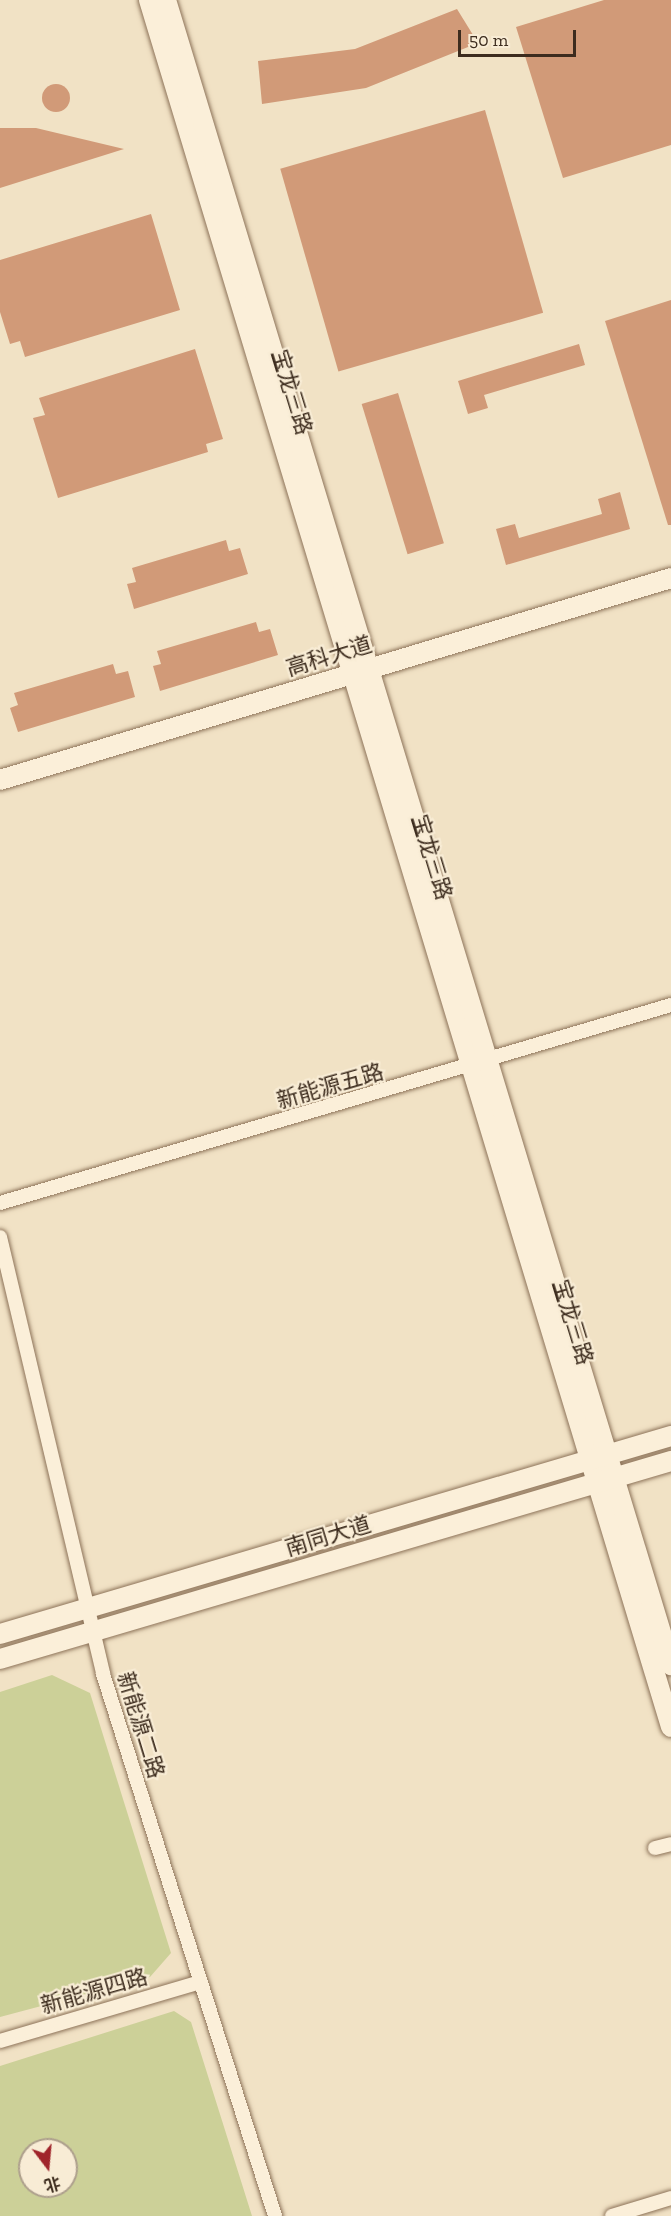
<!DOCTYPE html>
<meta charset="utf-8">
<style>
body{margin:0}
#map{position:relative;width:671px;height:2216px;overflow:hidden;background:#f1e2c5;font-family:"Zilla Slab","Noto Sans SC",serif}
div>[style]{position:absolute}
.green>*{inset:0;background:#ccd098}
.building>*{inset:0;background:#d19a78;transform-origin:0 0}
.round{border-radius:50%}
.roads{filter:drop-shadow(0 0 2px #8d7359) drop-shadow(0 0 2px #8d7359)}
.street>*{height:14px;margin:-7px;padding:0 7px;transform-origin:7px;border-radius:7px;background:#fbefd9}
.secondary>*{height:20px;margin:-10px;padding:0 10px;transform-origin:10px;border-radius:10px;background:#fbefd9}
span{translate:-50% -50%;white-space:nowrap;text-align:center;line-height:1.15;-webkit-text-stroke:4.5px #f8ecd5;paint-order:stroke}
.street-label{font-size:22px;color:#3d2c1e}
.north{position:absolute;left:18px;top:2138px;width:60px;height:60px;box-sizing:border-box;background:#f8ecd5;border:2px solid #ad9f8c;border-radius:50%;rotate:164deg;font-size:16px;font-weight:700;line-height:24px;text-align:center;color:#3d2c1e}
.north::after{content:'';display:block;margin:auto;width:21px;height:27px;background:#a0252b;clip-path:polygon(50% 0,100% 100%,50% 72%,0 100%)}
.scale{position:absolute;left:458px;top:30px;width:118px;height:27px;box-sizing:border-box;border:3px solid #3d2c1e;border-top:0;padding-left:8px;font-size:18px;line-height:21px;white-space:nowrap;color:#3d2c1e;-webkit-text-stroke:4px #f8ecd5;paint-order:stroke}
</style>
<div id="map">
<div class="green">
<i style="clip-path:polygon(52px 1675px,90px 1693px,171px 1953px,150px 1977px,0 2017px,0 1692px)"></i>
<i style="clip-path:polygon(evenodd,174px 2011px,191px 2022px,252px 2216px,0 2216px,0 2066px,174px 2011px,30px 2150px,66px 2150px,66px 2186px,30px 2186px,30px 2150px)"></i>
</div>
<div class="building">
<i style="clip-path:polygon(604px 0,671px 0,671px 145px,563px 178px,516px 27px)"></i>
<i style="clip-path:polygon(457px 9px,478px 43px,366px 88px,262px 104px,258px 61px,355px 49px)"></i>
<i class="round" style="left:42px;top:84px;width:28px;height:28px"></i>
<i style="left:485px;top:110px;width:211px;height:213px;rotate:74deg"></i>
<i style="clip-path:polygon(0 128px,36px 128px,124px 149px,0 188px)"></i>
<i style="clip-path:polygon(151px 214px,180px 310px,25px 357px,20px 341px,10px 344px,0 312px,0 260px)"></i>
<i style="clip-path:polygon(671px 300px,671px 525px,668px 525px,605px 321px)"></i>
<i style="clip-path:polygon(579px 344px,585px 365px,484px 395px,488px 408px,468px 414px,458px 381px)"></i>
<i style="clip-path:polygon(195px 349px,223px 439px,206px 444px,208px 452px,58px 498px,33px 418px,45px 415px,39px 398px)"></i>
<i style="left:398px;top:393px;width:157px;height:38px;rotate:73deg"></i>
<i style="clip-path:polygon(620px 492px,630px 529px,506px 565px,496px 529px,515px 524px,519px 538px,602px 514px,598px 499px)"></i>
<i style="clip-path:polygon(226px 540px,229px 551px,240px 548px,248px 574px,134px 609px,127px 584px,136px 582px,132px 568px)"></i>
<i style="clip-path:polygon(256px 622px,259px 632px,270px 629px,278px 655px,160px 691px,153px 666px,161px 664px,157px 651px)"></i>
<i style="clip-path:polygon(113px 664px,116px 674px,128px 671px,135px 697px,18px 732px,10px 708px,18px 705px,14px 693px)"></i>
</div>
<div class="roads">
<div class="street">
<i style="left:0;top:1203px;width:700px;rotate:-16.44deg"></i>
<i style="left:0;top:1237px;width:449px;rotate:76.7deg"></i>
<i style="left:103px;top:1674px;width:569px;rotate:72.39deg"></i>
<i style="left:655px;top:1848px;width:16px;rotate:-14deg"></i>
<i style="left:0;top:2041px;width:209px;rotate:-16.4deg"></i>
<i style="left:612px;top:2216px;width:62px;rotate:-17deg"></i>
</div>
<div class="secondary">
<i style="left:149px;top:0;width:1804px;rotate:73.18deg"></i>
<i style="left:166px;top:0;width:1740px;rotate:73.13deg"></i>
<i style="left:0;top:780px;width:701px;rotate:-16.75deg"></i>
<i style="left:0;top:1634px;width:700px;rotate:-16.44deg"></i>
<i style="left:0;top:1659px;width:700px;rotate:-16.44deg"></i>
</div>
</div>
<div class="street-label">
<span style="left:292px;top:392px;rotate:73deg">宝龙三路</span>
<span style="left:329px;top:656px;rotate:-17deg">高科大道</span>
<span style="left:432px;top:857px;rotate:73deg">宝龙三路</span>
<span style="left:330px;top:1086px;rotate:-16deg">新能源五路</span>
<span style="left:573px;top:1322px;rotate:73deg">宝龙三路</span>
<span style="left:328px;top:1536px;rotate:-17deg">南同大道</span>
<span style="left:141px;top:1725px;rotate:73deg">新能源二路</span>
<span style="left:94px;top:1991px;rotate:-16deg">新能源四路</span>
</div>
<div class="north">北</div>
<div class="scale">50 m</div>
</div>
